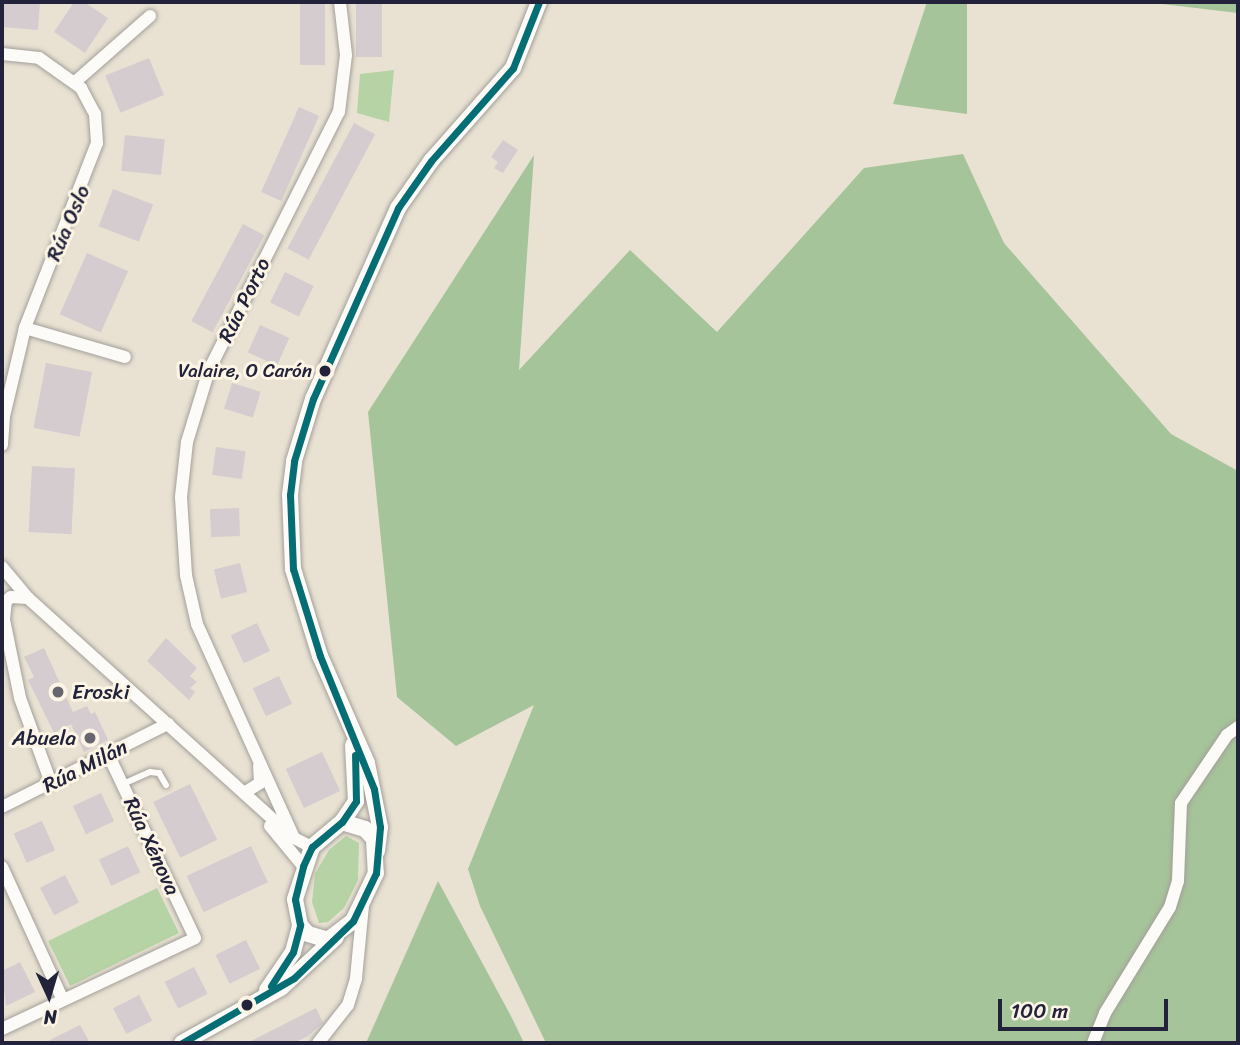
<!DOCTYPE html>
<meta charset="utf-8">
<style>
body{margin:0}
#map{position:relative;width:1240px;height:1045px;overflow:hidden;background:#e9e2d3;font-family:Sriracha,sans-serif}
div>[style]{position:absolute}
.green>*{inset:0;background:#b5d3a4;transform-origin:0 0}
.forest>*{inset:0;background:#a6c49a}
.building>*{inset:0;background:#d4ccce;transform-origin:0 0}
.roads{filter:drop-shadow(0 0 2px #a39f9a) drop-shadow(0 0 2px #a39f9a)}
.service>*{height:6px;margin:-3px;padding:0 3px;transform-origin:3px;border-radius:3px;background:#fcfbf8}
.minor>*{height:12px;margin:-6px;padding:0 6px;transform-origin:6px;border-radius:6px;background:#fcfbf8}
.tertiary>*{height:16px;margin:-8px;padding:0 8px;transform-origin:8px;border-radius:8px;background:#fcfbf8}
.bus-1>*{height:7px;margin:-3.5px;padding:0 3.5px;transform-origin:3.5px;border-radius:3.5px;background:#056e74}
.dots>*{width:19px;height:19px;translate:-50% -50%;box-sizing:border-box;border:4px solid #fcf5e5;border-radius:50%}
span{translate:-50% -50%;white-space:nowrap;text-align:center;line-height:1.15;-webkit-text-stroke:6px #fcf5e5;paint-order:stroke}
.bus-label{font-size:19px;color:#22223b}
.right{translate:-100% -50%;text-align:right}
.street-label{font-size:21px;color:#22223b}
.poi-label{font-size:21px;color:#22223b}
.left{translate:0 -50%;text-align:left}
.frame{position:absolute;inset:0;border:4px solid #22223b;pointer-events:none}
.north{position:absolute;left:14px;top:961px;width:70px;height:70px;-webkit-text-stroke:5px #fcf5e5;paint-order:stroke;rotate:176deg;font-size:19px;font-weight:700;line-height:28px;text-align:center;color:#22223b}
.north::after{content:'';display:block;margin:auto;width:24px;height:32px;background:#22223b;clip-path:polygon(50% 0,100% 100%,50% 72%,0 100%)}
.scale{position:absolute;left:998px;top:999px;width:170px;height:32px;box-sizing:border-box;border:4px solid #22223b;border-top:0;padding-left:9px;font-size:21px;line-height:24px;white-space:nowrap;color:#22223b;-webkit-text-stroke:5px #fcf5e5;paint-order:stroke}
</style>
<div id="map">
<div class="green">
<i style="clip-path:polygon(394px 70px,389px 122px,357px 113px,360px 74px)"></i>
<i style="clip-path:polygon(346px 836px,359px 843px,358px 880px,344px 908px,328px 922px,319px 923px,312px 902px,315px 874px,329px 850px)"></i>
<i style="left:157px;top:888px;width:50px;height:121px;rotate:64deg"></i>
</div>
<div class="forest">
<i style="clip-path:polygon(927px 2px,967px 2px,967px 114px,893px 104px)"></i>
<i style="clip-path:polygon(1145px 2px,1238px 2px,1238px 13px)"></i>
<i style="clip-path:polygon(963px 154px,1004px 243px,1171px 434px,1238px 471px,1238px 1043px,546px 1043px,480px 906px,468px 869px,534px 705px,456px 746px,397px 697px,368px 412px,534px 155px,519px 370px,630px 250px,717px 332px,864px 168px)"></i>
<i style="clip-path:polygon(438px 881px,512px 1018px,524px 1043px,366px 1043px)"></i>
</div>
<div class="building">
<i style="clip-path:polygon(2px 2px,40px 2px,38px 30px,2px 27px)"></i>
<i style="clip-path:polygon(74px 2px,84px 2px,108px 18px,85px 53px,54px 32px)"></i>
<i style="left:300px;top:2px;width:25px;height:63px"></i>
<i style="left:356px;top:2px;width:26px;height:55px"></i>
<i style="left:149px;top:58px;width:40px;height:47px;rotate:68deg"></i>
<i style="left:299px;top:107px;width:22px;height:93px;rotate:24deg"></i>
<i style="left:354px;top:123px;width:24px;height:142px;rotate:28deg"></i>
<i style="left:125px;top:135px;width:40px;height:36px;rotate:6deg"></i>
<i style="clip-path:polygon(503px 140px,518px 150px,503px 173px,494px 168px,498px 162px,491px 157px)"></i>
<i style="left:113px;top:189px;width:43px;height:40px;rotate:21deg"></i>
<i style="left:243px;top:224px;width:24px;height:110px;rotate:28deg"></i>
<i style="left:87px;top:253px;width:45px;height:67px;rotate:24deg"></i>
<i style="left:285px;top:272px;width:32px;height:34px;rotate:26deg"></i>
<i style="left:260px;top:325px;width:32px;height:30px;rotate:24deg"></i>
<i style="left:46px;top:363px;width:47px;height:66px;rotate:11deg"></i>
<i style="left:232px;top:383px;width:30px;height:27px;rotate:17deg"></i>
<i style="left:216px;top:447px;width:30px;height:28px;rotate:8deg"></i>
<i style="left:32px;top:466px;width:43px;height:66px;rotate:3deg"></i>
<i style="left:239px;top:508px;width:28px;height:29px;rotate:88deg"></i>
<i style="left:240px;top:563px;width:30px;height:27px;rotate:76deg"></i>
<i style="left:257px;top:623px;width:31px;height:29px;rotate:65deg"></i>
<i style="clip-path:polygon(166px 638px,197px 668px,190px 676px,197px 682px,190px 688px,195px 692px,189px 700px,147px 661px)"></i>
<i style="clip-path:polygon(44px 648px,73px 712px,87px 706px,91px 714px,95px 712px,108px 740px,84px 752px,71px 724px,54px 733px,28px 680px,34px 677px,24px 657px)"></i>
<i style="left:279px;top:676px;width:31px;height:29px;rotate:65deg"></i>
<i style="left:322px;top:752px;width:43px;height:40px;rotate:65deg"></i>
<i style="left:190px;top:784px;width:62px;height:41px;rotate:64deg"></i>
<i style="left:101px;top:793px;width:31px;height:31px;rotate:65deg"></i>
<i style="left:42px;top:821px;width:32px;height:31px;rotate:66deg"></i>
<i style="left:128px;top:846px;width:29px;height:32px;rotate:65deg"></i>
<i style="left:251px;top:846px;width:40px;height:71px;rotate:65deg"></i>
<i style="left:65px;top:875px;width:31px;height:28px;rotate:63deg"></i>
<i style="left:246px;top:940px;width:32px;height:34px;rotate:64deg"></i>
<i style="clip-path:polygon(20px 962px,35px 992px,6px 1006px,2px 971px)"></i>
<i style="left:194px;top:967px;width:30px;height:33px;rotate:63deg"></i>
<i style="left:139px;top:995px;width:29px;height:29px;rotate:63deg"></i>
<i style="clip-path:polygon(316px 1008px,323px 1023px,308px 1036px,294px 1043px,247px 1043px)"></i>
<i style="clip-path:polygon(80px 1025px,90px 1043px,44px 1043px)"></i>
</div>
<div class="roads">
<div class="service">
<i style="left:123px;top:784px;width:30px;rotate:-24deg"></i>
<i style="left:150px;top:772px;width:9px;rotate:6deg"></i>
<i style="left:159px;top:773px;width:14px;rotate:60deg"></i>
</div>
<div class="minor">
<i style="left:2px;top:54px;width:37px;rotate:6deg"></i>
<i style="left:39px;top:58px;width:52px;rotate:35.5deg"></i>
<i style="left:81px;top:88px;width:30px;rotate:62deg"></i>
<i style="left:95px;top:114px;width:29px;rotate:86deg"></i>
<i style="left:97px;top:143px;width:199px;rotate:111.3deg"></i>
<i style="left:25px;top:328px;width:90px;rotate:103.4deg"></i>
<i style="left:4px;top:416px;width:29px;rotate:94deg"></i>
<i style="left:75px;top:82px;width:100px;rotate:-41.3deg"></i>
<i style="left:25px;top:328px;width:104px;rotate:16.2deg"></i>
<i style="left:2px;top:567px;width:40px;rotate:50deg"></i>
<i style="left:28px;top:598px;width:358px;rotate:42.1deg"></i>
<i style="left:294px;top:838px;width:20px;rotate:27deg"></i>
<i style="left:2px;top:610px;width:90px;rotate:78.4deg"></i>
<i style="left:20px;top:698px;width:90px;rotate:70deg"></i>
<i style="left:4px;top:619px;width:18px;rotate:-84deg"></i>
<i style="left:6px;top:601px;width:6px;rotate:-39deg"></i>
<i style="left:11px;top:597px;width:17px;rotate:3deg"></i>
<i style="left:244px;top:793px;width:19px;rotate:-32deg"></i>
<i style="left:260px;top:783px;width:17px;rotate:-93deg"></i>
<i style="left:2px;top:807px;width:186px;rotate:-26.6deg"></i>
<i style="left:270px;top:826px;width:52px;rotate:50.5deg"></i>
<i style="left:294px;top:838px;width:235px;rotate:-114.4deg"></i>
<i style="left:197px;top:624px;width:50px;rotate:-102.7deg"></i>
<i style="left:186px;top:575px;width:78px;rotate:-93.7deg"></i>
<i style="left:181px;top:497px;width:55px;rotate:-83.8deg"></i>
<i style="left:187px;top:442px;width:75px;rotate:-73deg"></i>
<i style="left:209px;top:370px;width:289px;rotate:-63.3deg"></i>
<i style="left:339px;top:112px;width:57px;rotate:-83deg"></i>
<i style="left:346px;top:55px;width:53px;rotate:-96.5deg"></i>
<i style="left:2px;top:867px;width:146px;rotate:65.4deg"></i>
<i style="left:2px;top:1029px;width:213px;rotate:-25.2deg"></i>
<i style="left:195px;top:938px;width:204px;rotate:-115.3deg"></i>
<i style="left:318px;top:1043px;width:48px;rotate:-51.7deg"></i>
<i style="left:348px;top:1005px;width:28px;rotate:-73deg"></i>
<i style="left:356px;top:978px;width:73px;rotate:-84.5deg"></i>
<i style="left:1093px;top:1043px;width:32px;rotate:-68deg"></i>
<i style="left:1105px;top:1013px;width:124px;rotate:-58.5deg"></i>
<i style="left:1170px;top:907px;width:27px;rotate:-73deg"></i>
<i style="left:1178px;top:881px;width:78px;rotate:-87.8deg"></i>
<i style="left:1181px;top:803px;width:82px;rotate:-55.9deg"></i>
<i style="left:1227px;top:735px;width:14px;rotate:-36deg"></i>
</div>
<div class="tertiary">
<i style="left:342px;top:822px;width:24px;rotate:17deg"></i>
<i style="left:365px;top:829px;width:13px;rotate:48deg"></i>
<i style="left:374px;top:839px;width:34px;rotate:87deg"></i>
<i style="left:376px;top:873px;width:53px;rotate:115.6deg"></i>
<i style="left:353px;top:921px;width:31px;rotate:143deg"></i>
<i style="left:328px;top:940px;width:21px;rotate:-163deg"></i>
<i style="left:308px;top:934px;width:12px;rotate:-132deg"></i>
<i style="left:300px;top:925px;width:26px;rotate:-101deg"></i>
<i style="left:295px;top:899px;width:55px;rotate:-71.9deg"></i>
<i style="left:312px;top:847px;width:39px;rotate:-40deg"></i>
<i style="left:342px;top:822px;width:25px;rotate:-56deg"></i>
<i style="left:356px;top:801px;width:56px;rotate:-93.1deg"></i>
<i style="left:377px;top:851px;width:24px;rotate:-83deg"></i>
<i style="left:380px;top:827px;width:65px;rotate:-101.5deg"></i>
<i style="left:367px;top:763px;width:117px;rotate:-113.7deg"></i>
<i style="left:320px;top:656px;width:91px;rotate:-107.2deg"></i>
<i style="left:293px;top:569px;width:74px;rotate:-92.3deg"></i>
<i style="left:290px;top:495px;width:34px;rotate:-83deg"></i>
<i style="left:294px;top:461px;width:65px;rotate:-73deg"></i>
<i style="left:313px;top:399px;width:209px;rotate:-66deg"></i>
<i style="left:398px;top:208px;width:57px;rotate:-54.9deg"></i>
<i style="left:431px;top:161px;width:124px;rotate:-48.6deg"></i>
<i style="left:513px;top:68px;width:71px;rotate:-68.5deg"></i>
<i style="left:267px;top:990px;width:46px;rotate:-55.6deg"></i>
<i style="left:293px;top:952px;width:28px;rotate:-75deg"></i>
<i style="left:182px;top:1043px;width:113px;rotate:-29.1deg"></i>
<i style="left:281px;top:988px;width:75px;rotate:-42.8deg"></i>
</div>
</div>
<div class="bus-1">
<i style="left:271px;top:986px;width:40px;rotate:-57.1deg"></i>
<i style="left:293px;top:952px;width:28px;rotate:-75deg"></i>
<i style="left:300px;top:925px;width:26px;rotate:-101deg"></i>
<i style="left:295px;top:899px;width:34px;rotate:-76deg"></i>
<i style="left:303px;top:866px;width:21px;rotate:-65deg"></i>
<i style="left:312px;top:847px;width:39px;rotate:-40deg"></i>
<i style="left:342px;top:822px;width:25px;rotate:-56deg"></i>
<i style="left:356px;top:801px;width:46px;rotate:-91.2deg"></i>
<i style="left:182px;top:1043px;width:129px;rotate:-30.1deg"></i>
<i style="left:294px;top:978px;width:82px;rotate:-44deg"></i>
<i style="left:353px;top:921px;width:53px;rotate:-64.4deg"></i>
<i style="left:376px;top:873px;width:46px;rotate:-85deg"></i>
<i style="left:380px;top:827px;width:38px;rotate:-99deg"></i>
<i style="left:374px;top:789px;width:144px;rotate:-112.1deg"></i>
<i style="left:320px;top:656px;width:91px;rotate:-107.2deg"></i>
<i style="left:293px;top:569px;width:74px;rotate:-92.3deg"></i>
<i style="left:290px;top:495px;width:34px;rotate:-83deg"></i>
<i style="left:294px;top:461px;width:65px;rotate:-73deg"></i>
<i style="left:313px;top:399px;width:209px;rotate:-66deg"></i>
<i style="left:398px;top:208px;width:57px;rotate:-54.9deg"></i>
<i style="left:431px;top:161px;width:124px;rotate:-48.6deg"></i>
<i style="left:513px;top:68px;width:71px;rotate:-68.5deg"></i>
</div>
<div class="dots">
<i style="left:325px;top:371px;background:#22223b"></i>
<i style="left:58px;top:692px;background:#686570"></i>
<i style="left:90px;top:738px;background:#686570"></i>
<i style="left:247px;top:1005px;background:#22223b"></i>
</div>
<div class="bus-label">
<span class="right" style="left:312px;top:371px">Valaire, O Carón</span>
</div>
<div class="street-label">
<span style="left:68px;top:223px;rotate:-67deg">Rúa Oslo</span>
<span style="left:244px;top:300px;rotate:-64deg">Rúa Porto</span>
<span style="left:85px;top:766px;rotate:-27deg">Rúa Milán</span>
<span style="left:152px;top:846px;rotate:65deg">Rúa Xénova</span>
</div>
<div class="poi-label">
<span class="left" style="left:72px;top:692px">Eroski</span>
<span class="right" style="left:76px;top:738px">Abuela</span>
</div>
<div class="frame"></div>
<div class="north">N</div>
<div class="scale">100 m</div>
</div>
